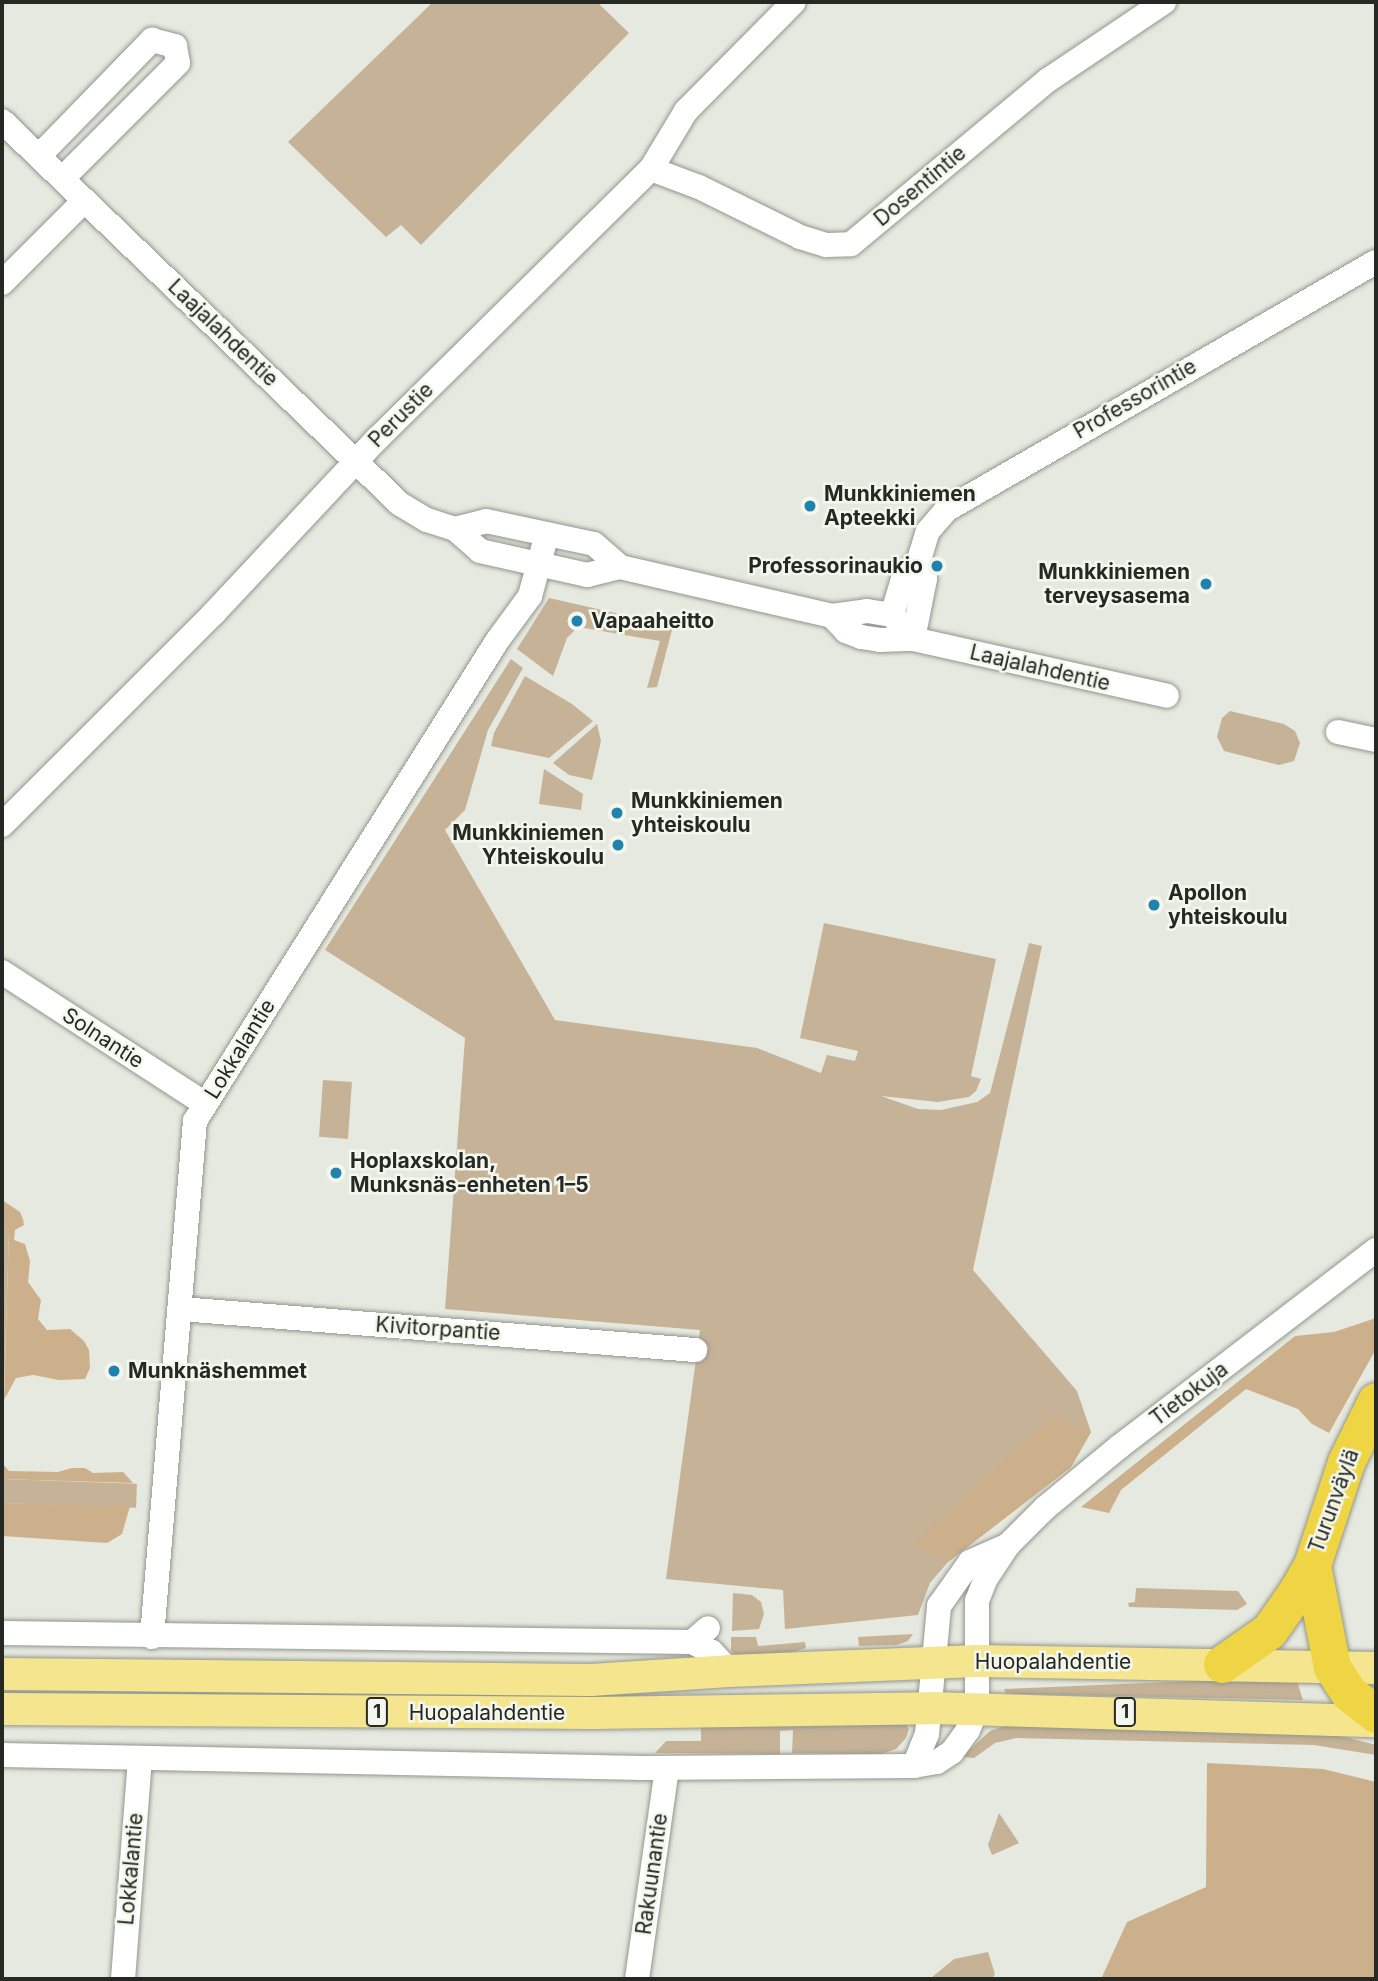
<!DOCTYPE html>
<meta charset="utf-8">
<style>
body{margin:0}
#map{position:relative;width:1378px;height:1981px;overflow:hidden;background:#e6e9df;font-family:Inter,sans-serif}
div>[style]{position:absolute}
.green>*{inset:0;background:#c6b296;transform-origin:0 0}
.forest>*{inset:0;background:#ccb08b}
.roads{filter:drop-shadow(0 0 2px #93968d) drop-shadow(0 0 2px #93968d)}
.minor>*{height:24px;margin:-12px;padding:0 12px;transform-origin:12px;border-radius:12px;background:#fff}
.major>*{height:32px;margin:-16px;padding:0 16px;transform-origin:16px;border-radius:16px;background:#f5e58e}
.highway>*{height:37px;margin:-18.5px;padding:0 18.5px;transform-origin:18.5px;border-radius:18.5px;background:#efd443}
.dots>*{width:19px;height:19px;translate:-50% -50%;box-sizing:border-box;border:4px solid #f4f7ed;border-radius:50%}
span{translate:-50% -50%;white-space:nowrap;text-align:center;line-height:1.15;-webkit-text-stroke:5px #f4f7ed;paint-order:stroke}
.shield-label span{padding:2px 5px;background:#f4f7ed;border:2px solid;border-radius:5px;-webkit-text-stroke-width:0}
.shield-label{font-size:19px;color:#262824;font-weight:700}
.street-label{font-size:21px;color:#262824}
.poi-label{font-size:21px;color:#262824;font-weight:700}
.left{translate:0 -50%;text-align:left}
.right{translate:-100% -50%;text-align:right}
.frame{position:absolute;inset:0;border:4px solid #262824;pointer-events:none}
</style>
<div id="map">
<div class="green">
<i style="clip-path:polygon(433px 2px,597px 2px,629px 33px,421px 245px,401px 225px,386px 237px,288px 142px)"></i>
<i style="clip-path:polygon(549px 598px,673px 626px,657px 687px,647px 688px,660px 641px,578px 627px,567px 638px,553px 676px,517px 649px)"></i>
<i style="clip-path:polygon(511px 659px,523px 668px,488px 730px,465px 810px,445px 830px,555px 1020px,757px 1048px,821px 1073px,827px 1055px,855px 1061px,858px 1051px,800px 1038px,824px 923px,996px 959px,971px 1076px,981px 1079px,976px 1091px,969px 1097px,938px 1102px,881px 1096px,918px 1109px,941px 1110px,977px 1102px,990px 1093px,1029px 943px,1042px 946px,973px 1270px,1077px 1391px,1091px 1432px,1071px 1467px,948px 1562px,930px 1583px,918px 1615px,785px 1629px,783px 1590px,666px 1579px,700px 1330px,445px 1309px,465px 1038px,325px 950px)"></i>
<i style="clip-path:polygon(525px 676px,572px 704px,593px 721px,549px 758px,491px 746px,494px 733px)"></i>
<i style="clip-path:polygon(1230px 711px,1284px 724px,1295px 731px,1300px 743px,1294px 761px,1279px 765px,1224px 751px,1217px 737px,1222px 718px)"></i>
<i style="clip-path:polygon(597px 724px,601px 741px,592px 780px,569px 775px,553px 763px)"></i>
<i style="clip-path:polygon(544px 769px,583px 794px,581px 810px,539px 804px)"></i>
<i style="left:323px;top:1080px;width:29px;height:57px;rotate:4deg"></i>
<i style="clip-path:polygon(2px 1224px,9px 1230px,2px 1455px)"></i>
<i style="left:2px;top:1479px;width:135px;height:24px;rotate:2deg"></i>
<i style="clip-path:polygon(1136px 1588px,1238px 1591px,1247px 1604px,1237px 1610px,1129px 1607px,1128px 1603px,1135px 1602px)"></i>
<i style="clip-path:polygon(733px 1593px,752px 1595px,761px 1602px,764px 1614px,759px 1629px,732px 1631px)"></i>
<i style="clip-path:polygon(913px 1634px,908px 1641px,897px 1645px,859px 1646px,858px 1637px)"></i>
<i style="clip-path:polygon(731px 1637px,756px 1637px,758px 1646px,805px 1642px,806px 1648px,783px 1655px,735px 1655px,731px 1651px)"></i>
<i style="clip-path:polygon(1263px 1678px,1296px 1678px,1303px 1700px,1016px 1694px,1006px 1693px,1004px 1689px)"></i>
<i style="clip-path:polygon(904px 1722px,909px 1729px,906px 1738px,896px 1749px,881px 1754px,792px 1753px,793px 1730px,780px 1731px,780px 1754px,655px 1753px,666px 1741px,701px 1741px,701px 1724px)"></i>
<i style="clip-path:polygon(1014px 1723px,1330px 1733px,1376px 1745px,1376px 1755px,1314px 1745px,1016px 1738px,995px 1743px,974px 1758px,962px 1757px,990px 1731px)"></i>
<i style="clip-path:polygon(999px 1813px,1019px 1843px,992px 1855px,988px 1845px)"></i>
<i style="clip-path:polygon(988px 1952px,995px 1974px,992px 1979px,931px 1978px,954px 1959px)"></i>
</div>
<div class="forest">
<i style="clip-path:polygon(2px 1200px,20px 1212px,23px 1219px,24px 1225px,15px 1230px,14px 1240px,25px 1244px,30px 1261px,28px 1282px,41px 1300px,38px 1319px,47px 1330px,70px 1329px,84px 1341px,89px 1350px,90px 1368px,85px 1379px,59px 1380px,33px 1375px,16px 1378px,4px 1400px,9px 1230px,2px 1224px)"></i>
<i style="clip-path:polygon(1376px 1318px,1376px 1349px,1329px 1433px,1312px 1424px,1298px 1409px,1246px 1389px,1121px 1490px,1109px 1513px,1081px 1507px,1295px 1336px,1334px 1332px)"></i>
<i style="clip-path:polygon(1054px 1416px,1091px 1432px,1071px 1467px,948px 1562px,913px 1543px)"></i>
<i style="clip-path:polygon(2px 1463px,9px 1471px,58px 1472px,72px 1468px,85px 1468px,93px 1473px,123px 1472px,133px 1483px,2px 1479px)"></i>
<i style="clip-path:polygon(2px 1503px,130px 1506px,122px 1534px,107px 1543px,2px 1536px)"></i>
<i style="clip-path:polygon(1207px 1763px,1323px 1769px,1376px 1782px,1376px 1979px,1101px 1979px,1127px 1922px,1206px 1887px)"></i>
</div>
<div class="roads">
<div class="minor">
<i style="left:2px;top:121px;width:552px;rotate:43.9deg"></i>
<i style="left:400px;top:504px;width:31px;rotate:31deg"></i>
<i style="left:427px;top:520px;width:29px;rotate:18deg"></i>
<i style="left:455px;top:529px;width:33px;rotate:41deg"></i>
<i style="left:480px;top:551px;width:110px;rotate:12.6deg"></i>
<i style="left:587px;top:575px;width:34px;rotate:-14deg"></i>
<i style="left:620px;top:567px;width:218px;rotate:13deg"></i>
<i style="left:832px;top:616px;width:35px;rotate:-8deg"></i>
<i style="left:867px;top:611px;width:25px;rotate:9deg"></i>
<i style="left:892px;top:615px;width:32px;rotate:49deg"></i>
<i style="left:913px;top:639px;width:260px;rotate:12.6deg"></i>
<i style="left:40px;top:155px;width:161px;rotate:-45.8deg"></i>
<i style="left:152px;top:40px;width:24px;rotate:15deg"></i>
<i style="left:175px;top:46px;width:17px;rotate:80deg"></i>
<i style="left:178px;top:63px;width:163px;rotate:135deg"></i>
<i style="left:651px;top:169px;width:51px;rotate:20.6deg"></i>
<i style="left:699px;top:187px;width:113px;rotate:26.3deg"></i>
<i style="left:800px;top:237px;width:28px;rotate:17deg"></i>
<i style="left:827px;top:245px;width:24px;rotate:-2deg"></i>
<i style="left:851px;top:244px;width:256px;rotate:-39.8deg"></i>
<i style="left:1048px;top:80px;width:140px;rotate:-33.9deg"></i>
<i style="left:2px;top:283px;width:117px;rotate:-45deg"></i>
<i style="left:455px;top:529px;width:32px;rotate:-14deg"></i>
<i style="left:486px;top:521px;width:110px;rotate:12deg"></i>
<i style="left:594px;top:544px;width:35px;rotate:41deg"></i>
<i style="left:892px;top:615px;width:39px;rotate:-73deg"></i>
<i style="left:903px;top:578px;width:24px;rotate:-48deg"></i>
<i style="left:919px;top:560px;width:30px;rotate:-73deg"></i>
<i style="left:928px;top:531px;width:28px;rotate:-49deg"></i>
<i style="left:946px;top:510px;width:496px;rotate:-30deg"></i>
<i style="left:832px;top:616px;width:21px;rotate:47deg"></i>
<i style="left:846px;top:631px;width:16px;rotate:22deg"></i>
<i style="left:861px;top:637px;width:19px;rotate:9deg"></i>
<i style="left:880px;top:640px;width:33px;rotate:-2deg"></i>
<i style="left:913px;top:639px;width:61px;rotate:-78.7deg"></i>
<i style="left:925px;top:579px;width:20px;rotate:-108deg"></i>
<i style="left:1338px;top:732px;width:39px;rotate:12deg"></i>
<i style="left:2px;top:825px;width:300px;rotate:-45deg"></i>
<i style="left:214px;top:613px;width:240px;rotate:-46.9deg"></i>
<i style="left:378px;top:438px;width:383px;rotate:-44.6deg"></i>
<i style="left:651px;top:169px;width:68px;rotate:-58.9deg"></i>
<i style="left:686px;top:111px;width:153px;rotate:-45.3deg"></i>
<i style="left:2px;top:972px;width:242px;rotate:33deg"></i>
<i style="left:181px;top:1309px;width:516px;rotate:4.56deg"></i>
<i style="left:2px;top:1633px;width:690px;rotate:0.75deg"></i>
<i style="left:692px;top:1642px;width:21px;rotate:-41deg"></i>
<i style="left:152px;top:1637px;width:518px;rotate:-85.24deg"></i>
<i style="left:195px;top:1121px;width:567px;rotate:-57.82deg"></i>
<i style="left:497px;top:641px;width:56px;rotate:-53.7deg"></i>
<i style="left:530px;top:596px;width:64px;rotate:-74.7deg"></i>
<i style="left:692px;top:1642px;width:22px;rotate:27deg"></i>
<i style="left:712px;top:1652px;width:25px;rotate:48deg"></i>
<i style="left:2px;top:1755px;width:640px;rotate:1.16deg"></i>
<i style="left:642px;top:1768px;width:272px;rotate:-0.4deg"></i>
<i style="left:914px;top:1766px;width:23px;rotate:-10deg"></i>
<i style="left:937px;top:1762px;width:18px;rotate:-34deg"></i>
<i style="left:952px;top:1752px;width:27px;rotate:-54deg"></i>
<i style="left:968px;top:1730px;width:23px;rotate:-67deg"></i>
<i style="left:977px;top:1709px;width:108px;rotate:-90deg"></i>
<i style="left:977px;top:1601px;width:22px;rotate:-69deg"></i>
<i style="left:985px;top:1580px;width:42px;rotate:-56.7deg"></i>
<i style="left:1008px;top:1545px;width:52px;rotate:-45deg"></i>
<i style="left:1045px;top:1508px;width:96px;rotate:-39.5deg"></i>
<i style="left:1119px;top:1447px;width:324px;rotate:-37.5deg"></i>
<i style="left:914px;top:1766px;width:35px;rotate:-68deg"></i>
<i style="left:927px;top:1734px;width:129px;rotate:-84.6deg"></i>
<i style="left:939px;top:1606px;width:54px;rotate:-54.8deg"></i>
<i style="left:970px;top:1562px;width:42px;rotate:-24.1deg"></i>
<i style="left:123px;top:1979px;width:221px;rotate:-85.6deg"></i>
<i style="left:637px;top:1979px;width:213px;rotate:-81.9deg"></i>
</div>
<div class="major">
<i style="left:2px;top:1674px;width:589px;rotate:0.58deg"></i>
<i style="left:591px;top:1680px;width:138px;rotate:-3.7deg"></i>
<i style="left:729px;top:1671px;width:248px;rotate:-2.3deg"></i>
<i style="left:977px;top:1661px;width:399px;rotate:1deg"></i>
<i style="left:2px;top:1709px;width:590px;rotate:0.39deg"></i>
<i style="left:592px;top:1713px;width:339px;rotate:-0.8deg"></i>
<i style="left:931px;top:1708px;width:445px;rotate:1.7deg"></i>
</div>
<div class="highway">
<i style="left:1312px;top:1565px;width:104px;rotate:78.9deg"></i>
<i style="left:1332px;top:1667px;width:31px;rotate:57deg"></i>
<i style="left:1349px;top:1693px;width:34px;rotate:38deg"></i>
<i style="left:1222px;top:1664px;width:57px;rotate:-35.1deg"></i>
<i style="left:1269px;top:1631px;width:49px;rotate:-55deg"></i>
<i style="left:1297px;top:1591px;width:30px;rotate:-60deg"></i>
<i style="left:1312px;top:1565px;width:108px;rotate:-71.7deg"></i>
<i style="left:1346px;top:1462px;width:68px;rotate:-63.8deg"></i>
</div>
</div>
<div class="dots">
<i style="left:810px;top:506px;background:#2083ae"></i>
<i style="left:937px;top:566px;background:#2083ae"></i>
<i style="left:1206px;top:584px;background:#2083ae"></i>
<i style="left:577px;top:621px;background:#2083ae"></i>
<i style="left:617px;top:813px;background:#2083ae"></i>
<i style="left:618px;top:845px;background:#2083ae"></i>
<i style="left:1154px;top:905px;background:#2083ae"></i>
<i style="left:336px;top:1173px;background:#2083ae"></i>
<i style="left:114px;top:1371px;background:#2083ae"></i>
</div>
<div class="shield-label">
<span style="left:377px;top:1712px">1</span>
<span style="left:1125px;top:1712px">1</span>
</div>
<div class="street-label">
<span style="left:920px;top:186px;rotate:-40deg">Dosentintie</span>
<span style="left:223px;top:333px;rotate:44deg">Laajalahdentie</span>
<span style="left:1135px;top:399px;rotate:-30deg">Professorintie</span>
<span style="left:401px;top:415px;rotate:-45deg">Perustie</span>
<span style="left:1040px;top:668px;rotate:13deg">Laajalahdentie</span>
<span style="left:103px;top:1038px;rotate:33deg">Solnantie</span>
<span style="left:240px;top:1049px;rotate:-58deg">Lokkalantie</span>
<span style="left:438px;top:1329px;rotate:4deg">Kivitorpantie</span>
<span style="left:1189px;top:1394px;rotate:-37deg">Tietokuja</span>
<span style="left:1334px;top:1501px;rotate:-70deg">Turunväylä</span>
<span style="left:1053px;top:1662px">Huopalahdentie</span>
<span style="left:487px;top:1713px">Huopalahdentie</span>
<span style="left:131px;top:1869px;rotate:-85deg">Lokkalantie</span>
<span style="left:652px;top:1874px;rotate:-82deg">Rakuunantie</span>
</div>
<div class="poi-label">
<span class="left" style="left:824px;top:506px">Munkkiniemen<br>Apteekki</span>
<span class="right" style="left:923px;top:566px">Professorinaukio</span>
<span class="right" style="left:1190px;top:584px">Munkkiniemen<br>terveysasema</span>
<span class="left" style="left:591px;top:621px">Vapaaheitto</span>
<span class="left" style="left:631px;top:813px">Munkkiniemen<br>yhteiskoulu</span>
<span class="right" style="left:604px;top:845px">Munkkiniemen<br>Yhteiskoulu</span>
<span class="left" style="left:1168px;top:905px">Apollon<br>yhteiskoulu</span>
<span class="left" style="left:350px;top:1173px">Hoplaxskolan,<br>Munksnäs-enheten 1–5</span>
<span class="left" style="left:128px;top:1371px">Munknäshemmet</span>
</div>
<div class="frame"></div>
</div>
